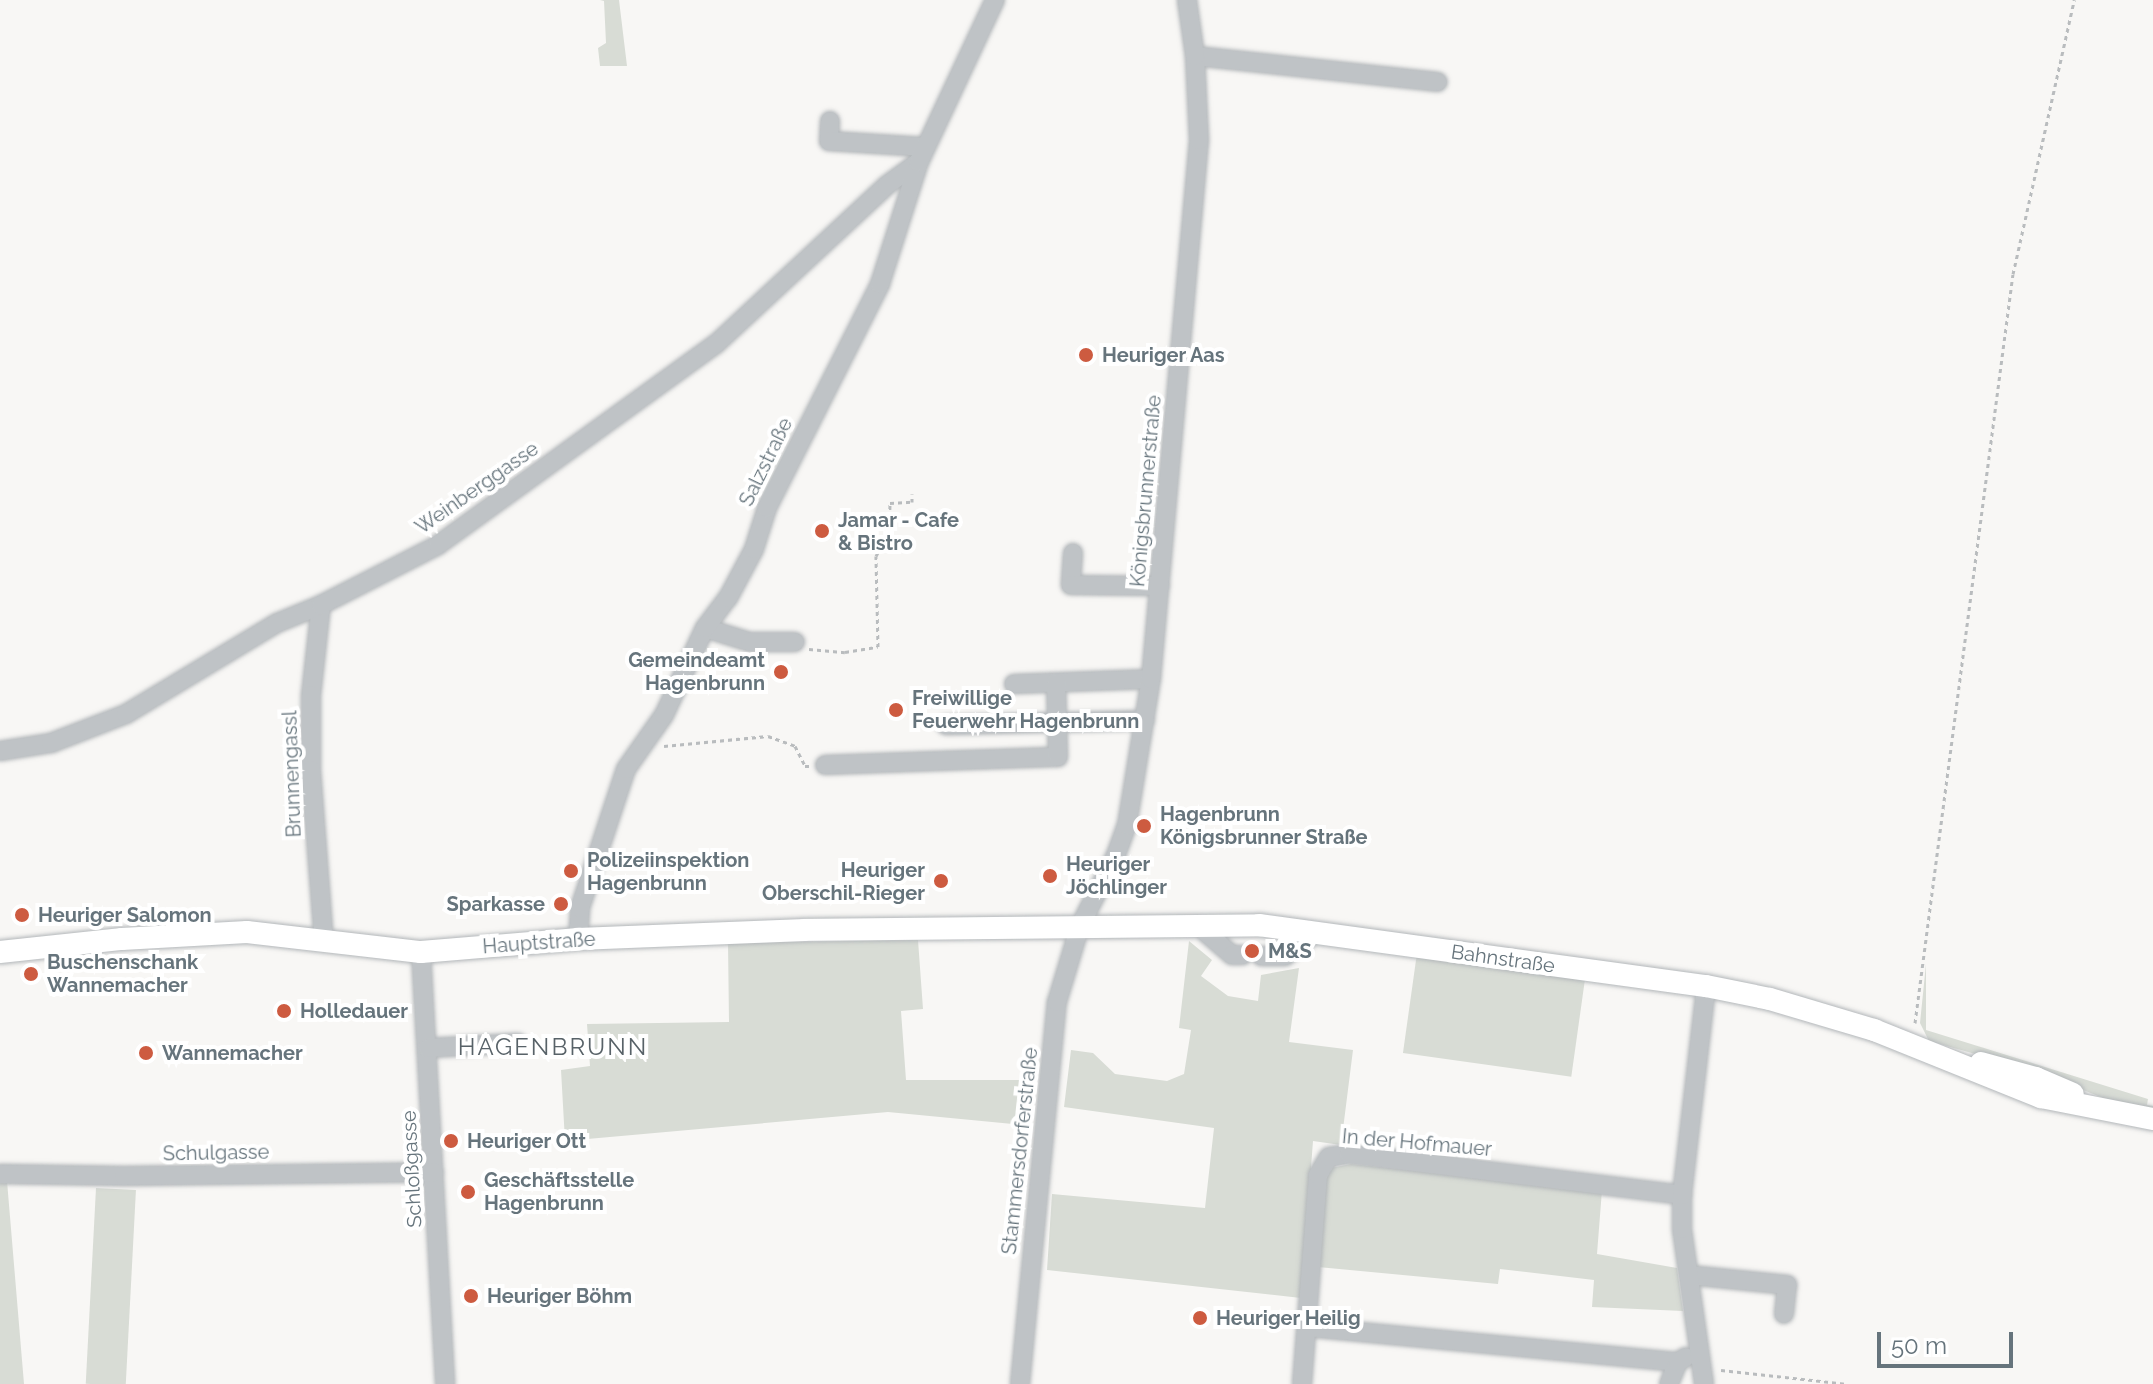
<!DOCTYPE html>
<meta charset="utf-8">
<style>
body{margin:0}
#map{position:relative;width:2153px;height:1384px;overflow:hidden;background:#f8f7f5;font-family:Raleway,sans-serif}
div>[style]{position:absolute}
.green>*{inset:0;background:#d8dcd5;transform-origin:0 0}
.path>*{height:3px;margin-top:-1.5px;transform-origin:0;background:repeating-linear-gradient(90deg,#b9bcbe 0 4px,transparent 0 8px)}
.roads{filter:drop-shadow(0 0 2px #b3b7ba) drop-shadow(0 0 2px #b3b7ba)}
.minor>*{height:18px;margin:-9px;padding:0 9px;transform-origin:9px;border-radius:9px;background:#bfc3c6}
.major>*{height:22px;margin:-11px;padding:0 11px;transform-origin:11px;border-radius:11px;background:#fff}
.dots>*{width:22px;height:22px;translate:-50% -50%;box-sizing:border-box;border:4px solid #fff;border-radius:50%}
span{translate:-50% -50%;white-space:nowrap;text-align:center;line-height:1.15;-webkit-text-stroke:8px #fff;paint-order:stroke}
.poi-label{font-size:20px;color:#66747c;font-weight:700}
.left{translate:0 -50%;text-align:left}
.right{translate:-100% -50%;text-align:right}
.street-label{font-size:20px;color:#66747c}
.quarter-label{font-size:24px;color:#586268;letter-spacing:2px}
.scale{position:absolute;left:1877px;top:1332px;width:136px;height:36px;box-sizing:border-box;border:4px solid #66747c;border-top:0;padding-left:10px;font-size:24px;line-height:28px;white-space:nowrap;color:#66747c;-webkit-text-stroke:6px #fff;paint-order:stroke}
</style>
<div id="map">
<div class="green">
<i style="clip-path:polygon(600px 0,619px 0,627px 66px,600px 66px,598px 48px,606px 43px,604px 1px)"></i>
<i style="clip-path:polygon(918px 940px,923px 1009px,901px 1011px,906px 1080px,1028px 1080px,1024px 1125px,888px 1112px,565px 1141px,561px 1070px,590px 1066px,587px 1024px,729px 1022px,728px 943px)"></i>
<i style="clip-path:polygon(1189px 941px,1212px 960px,1201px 976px,1228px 996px,1258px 1001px,1261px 975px,1299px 968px,1289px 1042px,1353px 1050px,1341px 1145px,1313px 1141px,1301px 1298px,1047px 1270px,1052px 1194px,1205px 1208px,1214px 1128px,1064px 1107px,1071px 1050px,1093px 1053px,1115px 1074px,1167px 1081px,1184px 1074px,1191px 1030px,1179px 1028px)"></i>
<i style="left:1417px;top:953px;width:170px;height:101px;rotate:8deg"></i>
<i style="clip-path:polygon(1926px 964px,1926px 1030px,2148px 1099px,2147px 1105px,2153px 1106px,2153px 1111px,2113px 1102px,2036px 1071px,1929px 1041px,1920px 1023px)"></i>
<i style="clip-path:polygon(1351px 1164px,1602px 1190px,1597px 1254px,1677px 1268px,1683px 1311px,1592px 1307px,1594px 1280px,1500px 1269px,1498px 1284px,1318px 1267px,1326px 1176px,1331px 1168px)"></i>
<i style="clip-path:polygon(0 1181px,7px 1181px,24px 1384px,0 1384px)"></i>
<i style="left:96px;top:1188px;width:40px;height:196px;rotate:3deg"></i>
</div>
<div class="path">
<i style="left:809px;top:649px;width:36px;rotate:5deg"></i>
<i style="left:845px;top:652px;width:33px;rotate:-9deg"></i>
<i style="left:878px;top:647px;width:91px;rotate:-91.3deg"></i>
<i style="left:876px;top:556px;width:26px;rotate:-61deg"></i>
<i style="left:889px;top:533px;width:30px;rotate:-88deg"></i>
<i style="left:890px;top:503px;width:22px;rotate:-3deg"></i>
<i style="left:912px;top:502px;width:8px;rotate:-90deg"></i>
<i style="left:664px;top:746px;width:104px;rotate:-5.5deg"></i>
<i style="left:768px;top:736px;width:29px;rotate:20deg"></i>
<i style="left:795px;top:746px;width:22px;rotate:63deg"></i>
<i style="left:805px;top:766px;width:5px"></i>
<i style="left:1915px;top:1023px;width:755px;rotate:-82.55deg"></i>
<i style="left:2013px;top:274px;width:281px;rotate:-77.4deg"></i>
<i style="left:1721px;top:1370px;width:127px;rotate:6.3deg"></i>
</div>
<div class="roads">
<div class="minor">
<i style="left:1195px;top:56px;width:244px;rotate:6.1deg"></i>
<i style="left:830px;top:121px;width:20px;rotate:93deg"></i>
<i style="left:829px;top:141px;width:96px;rotate:3.6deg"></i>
<i style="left:1073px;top:553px;width:32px;rotate:94deg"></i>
<i style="left:1071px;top:585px;width:89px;rotate:0.6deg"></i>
<i style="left:321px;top:605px;width:91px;rotate:96.3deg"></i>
<i style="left:311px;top:695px;width:75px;rotate:90deg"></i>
<i style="left:311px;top:770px;width:171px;rotate:85.7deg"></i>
<i style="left:705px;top:628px;width:47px;rotate:17.3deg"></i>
<i style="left:750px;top:642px;width:45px"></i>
<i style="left:1014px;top:684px;width:137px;rotate:-2.1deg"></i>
<i style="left:946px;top:725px;width:199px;rotate:-1.4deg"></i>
<i style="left:0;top:751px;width:52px;rotate:-8.9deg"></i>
<i style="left:51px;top:743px;width:80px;rotate:-21.1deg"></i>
<i style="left:126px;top:714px;width:176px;rotate:-31.1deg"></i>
<i style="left:277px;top:623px;width:48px;rotate:-22.2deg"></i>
<i style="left:321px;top:605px;width:131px;rotate:-27.1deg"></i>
<i style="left:438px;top:545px;width:343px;rotate:-35.9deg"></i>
<i style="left:716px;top:344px;width:233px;rotate:-42.9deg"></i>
<i style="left:887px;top:185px;width:39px;rotate:-36deg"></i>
<i style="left:825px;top:765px;width:233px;rotate:-2deg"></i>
<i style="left:1058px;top:757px;width:74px;rotate:-91.5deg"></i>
<i style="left:1197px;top:925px;width:46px;rotate:40.6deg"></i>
<i style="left:1232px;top:955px;width:11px"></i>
<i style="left:578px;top:939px;width:31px;rotate:-86deg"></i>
<i style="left:580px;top:908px;width:146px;rotate:-71.7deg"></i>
<i style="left:626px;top:769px;width:66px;rotate:-54.9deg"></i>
<i style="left:664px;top:715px;width:96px;rotate:-64.8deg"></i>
<i style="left:705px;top:628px;width:38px;rotate:-53deg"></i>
<i style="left:728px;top:598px;width:55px;rotate:-62deg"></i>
<i style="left:754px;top:549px;width:43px;rotate:-72.4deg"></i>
<i style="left:767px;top:508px;width:251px;rotate:-63.2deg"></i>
<i style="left:880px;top:284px;width:128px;rotate:-72.3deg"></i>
<i style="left:919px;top:162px;width:179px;rotate:-64.9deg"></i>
<i style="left:421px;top:952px;width:433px;rotate:86.8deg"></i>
<i style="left:1261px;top:956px;width:24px"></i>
<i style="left:1285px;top:956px;width:39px;rotate:-37deg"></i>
<i style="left:428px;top:1048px;width:90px;rotate:-3.2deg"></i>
<i style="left:0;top:1174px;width:124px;rotate:0.9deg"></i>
<i style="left:124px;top:1176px;width:310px;rotate:-0.7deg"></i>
<i style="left:1689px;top:1275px;width:99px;rotate:5.8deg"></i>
<i style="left:1787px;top:1285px;width:29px;rotate:96deg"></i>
<i style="left:1307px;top:1327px;width:373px;rotate:5.4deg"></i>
<i style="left:1020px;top:1384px;width:384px;rotate:-84.5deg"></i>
<i style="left:1057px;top:1002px;width:79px;rotate:-73.2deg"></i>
<i style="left:1080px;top:926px;width:80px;rotate:-63.1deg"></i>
<i style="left:1116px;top:855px;width:32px;rotate:-70deg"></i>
<i style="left:1127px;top:825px;width:148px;rotate:-80.7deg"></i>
<i style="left:1151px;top:679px;width:541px;rotate:-84.91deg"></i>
<i style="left:1199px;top:140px;width:84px;rotate:-92.7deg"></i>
<i style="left:1195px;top:56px;width:57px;rotate:-98.1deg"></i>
<i style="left:1302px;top:1384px;width:210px;rotate:-85.6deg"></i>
<i style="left:1318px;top:1175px;width:21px;rotate:-59deg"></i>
<i style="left:1329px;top:1157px;width:20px;rotate:-9deg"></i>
<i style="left:1349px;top:1154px;width:336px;rotate:7deg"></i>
<i style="left:1669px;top:1384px;width:24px;rotate:-68deg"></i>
<i style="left:1678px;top:1362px;width:9px;rotate:-32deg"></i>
<i style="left:1704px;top:1384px;width:157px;rotate:-98.1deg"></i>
<i style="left:1682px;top:1229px;width:34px;rotate:-90deg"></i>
<i style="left:1682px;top:1195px;width:210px;rotate:-83.4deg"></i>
</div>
<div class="major">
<i style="left:0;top:952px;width:123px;rotate:-6.1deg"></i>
<i style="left:122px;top:939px;width:125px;rotate:-3.2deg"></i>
<i style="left:247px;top:932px;width:175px;rotate:6.6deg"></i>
<i style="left:421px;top:952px;width:158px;rotate:-4.7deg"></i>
<i style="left:578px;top:939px;width:227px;rotate:-2.3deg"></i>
<i style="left:805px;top:930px;width:454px;rotate:-0.6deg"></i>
<i style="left:1259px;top:925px;width:451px;rotate:7.8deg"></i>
<i style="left:1706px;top:986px;width:65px;rotate:11.5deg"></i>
<i style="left:1770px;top:999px;width:109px;rotate:16.6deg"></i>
<i style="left:1874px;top:1030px;width:180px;rotate:21.9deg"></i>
<i style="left:2041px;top:1097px;width:114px;rotate:11.1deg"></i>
<i style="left:1981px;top:1063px;width:57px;rotate:15.3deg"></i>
<i style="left:2036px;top:1078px;width:40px;rotate:23.4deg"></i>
</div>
</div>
<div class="dots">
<i style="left:1086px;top:355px;background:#cd5b40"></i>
<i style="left:822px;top:531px;background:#cd5b40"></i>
<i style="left:781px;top:672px;background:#cd5b40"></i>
<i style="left:896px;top:710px;background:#cd5b40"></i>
<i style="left:1144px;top:826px;background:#cd5b40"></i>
<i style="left:571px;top:871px;background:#cd5b40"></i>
<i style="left:1050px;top:876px;background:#cd5b40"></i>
<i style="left:941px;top:881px;background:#cd5b40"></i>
<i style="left:561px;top:904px;background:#cd5b40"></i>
<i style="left:22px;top:915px;background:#cd5b40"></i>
<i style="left:1252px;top:951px;background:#cd5b40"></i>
<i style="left:31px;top:974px;background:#cd5b40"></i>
<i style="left:284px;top:1011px;background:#cd5b40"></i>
<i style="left:146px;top:1053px;background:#cd5b40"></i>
<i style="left:451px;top:1141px;background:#cd5b40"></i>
<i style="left:468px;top:1192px;background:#cd5b40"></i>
<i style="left:471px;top:1296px;background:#cd5b40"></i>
<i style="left:1200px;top:1318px;background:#cd5b40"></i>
</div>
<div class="poi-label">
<span class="left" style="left:1102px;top:355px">Heuriger Aas</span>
<span class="left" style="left:838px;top:532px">Jamar - Cafe<br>&amp; Bistro</span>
<span class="right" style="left:765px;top:672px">Gemeindeamt<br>Hagenbrunn</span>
<span class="left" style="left:912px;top:710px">Freiwillige<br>Feuerwehr Hagenbrunn</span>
<span class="left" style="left:1160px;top:826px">Hagenbrunn<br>Königsbrunner Straße</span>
<span class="left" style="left:587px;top:872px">Polizeiinspektion<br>Hagenbrunn</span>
<span class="left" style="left:1066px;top:876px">Heuriger<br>Jöchlinger</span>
<span class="right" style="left:925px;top:882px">Heuriger<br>Oberschil-Rieger</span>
<span class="right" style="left:545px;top:904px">Sparkasse</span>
<span class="left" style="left:38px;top:915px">Heuriger Salomon</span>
<span class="left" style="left:1268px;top:951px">M&amp;S</span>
<span class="left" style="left:47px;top:974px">Buschenschank<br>Wannemacher</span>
<span class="left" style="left:300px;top:1011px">Holledauer</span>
<span class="left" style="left:162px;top:1053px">Wannemacher</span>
<span class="left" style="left:467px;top:1141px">Heuriger Ott</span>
<span class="left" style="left:484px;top:1192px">Geschäftsstelle<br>Hagenbrunn</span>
<span class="left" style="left:487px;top:1296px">Heuriger Böhm</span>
<span class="left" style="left:1216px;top:1318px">Heuriger Heilig</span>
</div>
<div class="street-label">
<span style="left:766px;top:462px;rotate:-64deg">Salzstraße</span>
<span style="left:477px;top:488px;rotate:-35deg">Weinberggasse</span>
<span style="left:1146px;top:491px;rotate:-85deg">Königsbrunnerstraße</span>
<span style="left:292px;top:774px;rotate:-92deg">Brunnengassl</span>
<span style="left:539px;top:943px;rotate:-4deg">Hauptstraße</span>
<span style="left:1503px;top:959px;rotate:8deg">Bahnstraße</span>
<span style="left:1417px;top:1143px;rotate:5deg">In der Hofmauer</span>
<span style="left:1020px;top:1151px;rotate:-84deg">Stammersdorferstraße</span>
<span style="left:216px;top:1153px;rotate:-1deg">Schulgasse</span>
<span style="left:412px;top:1169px;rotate:-93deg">Schloßgasse</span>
</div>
<div class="quarter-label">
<span style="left:553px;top:1047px">HAGENBRUNN</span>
</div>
<div class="scale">50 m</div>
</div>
